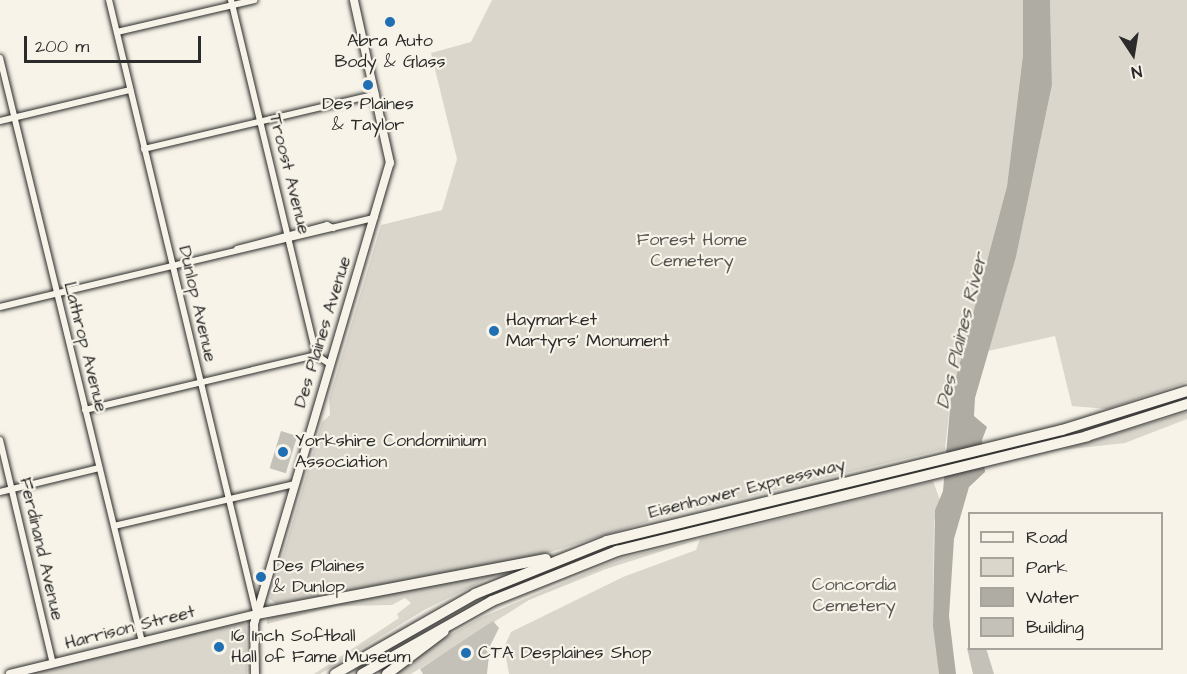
<!DOCTYPE html>
<style>
body{margin:0}
#map{position:relative;width:1187px;height:674px;overflow:hidden;background:#f7f3e8;font-family:"Architects Daughter",sans-serif}
div>[style]{position:absolute}
.green>*{inset:0;background:#dad6cc}
.water>*{inset:0;background:#afaca4}
.building>*{inset:0;background:#c4c1b9;transform-origin:0 0}
.roads{filter:drop-shadow(0 0 2px #2b2b2b) drop-shadow(0 0 2px #2b2b2b)}
.street>*{height:6px;margin:-3px;padding:0 3px;transform-origin:3px;border-radius:3px;background:#f7f3e8}
.secondary>*{height:8px;margin:-4px;padding:0 4px;transform-origin:4px;border-radius:4px;background:#f7f3e8}
.highway>*{height:10px;margin:-5px;padding:0 5px;transform-origin:5px;border-radius:5px;background:#f7f3e8}
.dots>*{width:16px;height:16px;translate:-50% -50%;box-sizing:border-box;border:3px solid #f7f3e8;border-radius:50%}
span{translate:-50% -50%;white-space:nowrap;text-align:center;line-height:1.15;-webkit-text-stroke:4.5px #f7f3e8;paint-order:stroke}
.poi-label{font-size:18px;color:#2b2b2b}
.left{translate:0 -50%;text-align:left}
.street-label{font-size:18px;color:#2b2b2b}
.park-label{font-size:18px;color:#575653}
.water-label{font-size:20px;color:#53524f;font-style:italic}
.legend{position:absolute;left:968px;top:512px;width:195px;height:138px;box-sizing:border-box;background:#f7f3e8;border:2px solid #a5a39c;margin:0;padding:8px 10px;list-style:none;font-size:18px;color:#2b2b2b}
.legend li{display:flex;align-items:center;gap:12px;height:30px}
.legend b{width:30px;border:2px solid #a5a39c}
.north{position:absolute;left:1103px;top:24px;width:60px;height:60px;-webkit-text-stroke:4px #f7f3e8;paint-order:stroke;rotate:168deg;font-size:16px;font-weight:700;line-height:24px;text-align:center;color:#2b2b2b}
.north::after{content:'';display:block;margin:auto;width:21px;height:27px;background:#2b2b2b;clip-path:polygon(50% 0,100% 100%,50% 72%,0 100%)}
.scale{position:absolute;left:24px;top:36px;width:177px;height:27px;box-sizing:border-box;border:3px solid #2b2b2b;border-top:0;padding-left:8px;font-size:18px;line-height:21px;white-space:nowrap;color:#2b2b2b;-webkit-text-stroke:4px #f7f3e8;paint-order:stroke}
</style>
<div id="map">
<div class="green">
<i style="clip-path:polygon(492px 0,1023px 0,1023px 55px,1007px 186px,951px 396px,945px 449px,663px 517px,538px 556px,276px 604px,270px 599px,322px 422px,330px 415px,329px 399px,381px 225px,442px 210px,457px 159px,431px 53px,471px 42px)"></i>
<i style="clip-path:polygon(1050px 0,1187px 0,1187px 382px,1107px 409px,1072px 406px,1055px 336px,988px 351px,1016px 257px,1052px 85px)"></i>
<i style="clip-path:polygon(1187px 412px,1187px 419px,1125px 443px,1061px 450px)"></i>
<i style="clip-path:polygon(933px 481px,940px 500px,934px 521px,933px 608px,939px 674px,509px 674px,504px 647px,511px 632px,623px 577px,696px 550px,700px 539px,606px 569px,529px 600px,411px 674px,392px 674px,425px 649px,480px 618px,619px 559px)"></i>
<i style="clip-path:polygon(494px 571px,495px 575px,424px 610px,320px 674px,314px 674px,399px 618px,397px 614px,411px 603px,405px 598px,392px 605px,337px 606px,267px 624px,267px 618px)"></i>
<i style="clip-path:polygon(242px 622px,246px 624px,247px 674px,28px 674px)"></i>
</div>
<div class="water">
<i style="clip-path:polygon(1023px 0,1050px 0,1052px 85px,1016px 257px,975px 398px,974px 416px,987px 427px,982px 440px,985px 472px,969px 487px,954px 539px,949px 616px,956px 674px,939px 674px,933px 626px,935px 510px,943px 491px,951px 396px,1007px 186px,1023px 55px)"></i>
</div>
<div class="building">
<i style="left:281px;top:431px;width:17px;height:39px;rotate:17deg"></i>
<i style="clip-path:polygon(493px 621px,499px 628px,490px 646px,487px 674px,423px 674px,420px 669px)"></i>
<i style="clip-path:polygon(967px 648px,986px 648px,994px 674px,973px 674px)"></i>
</div>
<div class="roads">
<div class="street">
<i style="left:109px;top:0;width:629px;rotate:76.49deg"></i>
<i style="left:231px;top:0;width:365px;rotate:76.5deg"></i>
<i style="left:117px;top:32px;width:141px;rotate:-13.1deg"></i>
<i style="left:0;top:58px;width:601px;rotate:76.33deg"></i>
<i style="left:0;top:121px;width:134px;rotate:-13.4deg"></i>
<i style="left:144px;top:149px;width:238px;rotate:-13.3deg"></i>
<i style="left:237px;top:249px;width:93px;rotate:-14.9deg"></i>
<i style="left:327px;top:225px;width:7px;rotate:27deg"></i>
<i style="left:0;top:307px;width:385px;rotate:-13.4deg"></i>
<i style="left:85px;top:410px;width:237px;rotate:-13.4deg"></i>
<i style="left:316px;top:355px;width:17px;rotate:33deg"></i>
<i style="left:0;top:440px;width:230px;rotate:76.7deg"></i>
<i style="left:0;top:492px;width:102px;rotate:-13.6deg"></i>
<i style="left:114px;top:526px;width:186px;rotate:-13.1deg"></i>
</div>
<div class="secondary">
<i style="left:10px;top:674px;width:254px;rotate:-13.7deg"></i>
<i style="left:255px;top:674px;width:50px;rotate:-91.1deg"></i>
<i style="left:254px;top:624px;width:481px;rotate:-73.6deg"></i>
<i style="left:390px;top:163px;width:167px;rotate:-102.5deg"></i>
</div>
<div class="highway">
<i style="left:257px;top:614px;width:294px;rotate:-10.8deg"></i>
<i style="left:335px;top:674px;width:161px;rotate:-29.7deg"></i>
<i style="left:475px;top:594px;width:142px;rotate:-21.9deg"></i>
<i style="left:607px;top:541px;width:468px;rotate:-13.7deg"></i>
<i style="left:1062px;top:430px;width:131px;rotate:-17.3deg"></i>
<i style="left:362px;top:674px;width:149px;rotate:-29.3deg"></i>
<i style="left:492px;top:601px;width:135px;rotate:-21.8deg"></i>
<i style="left:617px;top:551px;width:484px;rotate:-13.7deg"></i>
<i style="left:1087px;top:436px;width:105px;rotate:-17.7deg"></i>
<i style="left:387px;top:674px;width:71px;rotate:-37deg"></i>
</div>
</div>
<div class="dots">
<i style="left:390px;top:22px;background:#1f6fb2"></i>
<i style="left:368px;top:85px;background:#1f6fb2"></i>
<i style="left:494px;top:331px;background:#1f6fb2"></i>
<i style="left:283px;top:452px;background:#1f6fb2"></i>
<i style="left:261px;top:577px;background:#1f6fb2"></i>
<i style="left:219px;top:647px;background:#1f6fb2"></i>
<i style="left:466px;top:653px;background:#1f6fb2"></i>
</div>
<div class="poi-label">
<span style="left:390px;top:52px">Abra Auto<br>Body &amp; Glass</span>
<span style="left:368px;top:115px">Des Plaines<br>&amp; Taylor</span>
<span class="left" style="left:506px;top:331px">Haymarket<br>Martyrs' Monument</span>
<span class="left" style="left:295px;top:452px">Yorkshire Condominium<br>Association</span>
<span class="left" style="left:273px;top:577px">Des Plaines<br>&amp; Dunlop</span>
<span class="left" style="left:231px;top:647px">16 Inch Softball<br>Hall of Fame Museum</span>
<span class="left" style="left:478px;top:653px">CTA Desplaines Shop</span>
</div>
<div class="street-label">
<span style="left:289px;top:174px;rotate:76deg">Troost Avenue</span>
<span style="left:197px;top:304px;rotate:77deg">Dunlop Avenue</span>
<span style="left:323px;top:332px;rotate:-73deg">Des Plaines Avenue</span>
<span style="left:85px;top:347px;rotate:76deg">Lathrop Avenue</span>
<span style="left:747px;top:489px;rotate:-14deg">Eisenhower Expressway</span>
<span style="left:41px;top:549px;rotate:77deg">Ferdinand Avenue</span>
<span style="left:130px;top:628px;rotate:-14deg">Harrison Street</span>
</div>
<div class="park-label">
<span style="left:692px;top:251px">Forest Home<br>Cemetery</span>
<span style="left:854px;top:596px">Concordia<br>Cemetery</span>
</div>
<div class="water-label">
<span style="left:962px;top:331px;rotate:-76deg">Des Plaines River</span>
</div>
<ul class="legend">
<li><b style="height:8px;background:#f7f3e8"></b>Road</li>
<li><b style="height:16px;background:#dad6cc"></b>Park</li>
<li><b style="height:16px;background:#afaca4"></b>Water</li>
<li><b style="height:16px;background:#c4c1b9"></b>Building</li>
</ul>
<div class="north">N</div>
<div class="scale">200 m</div>
</div>
